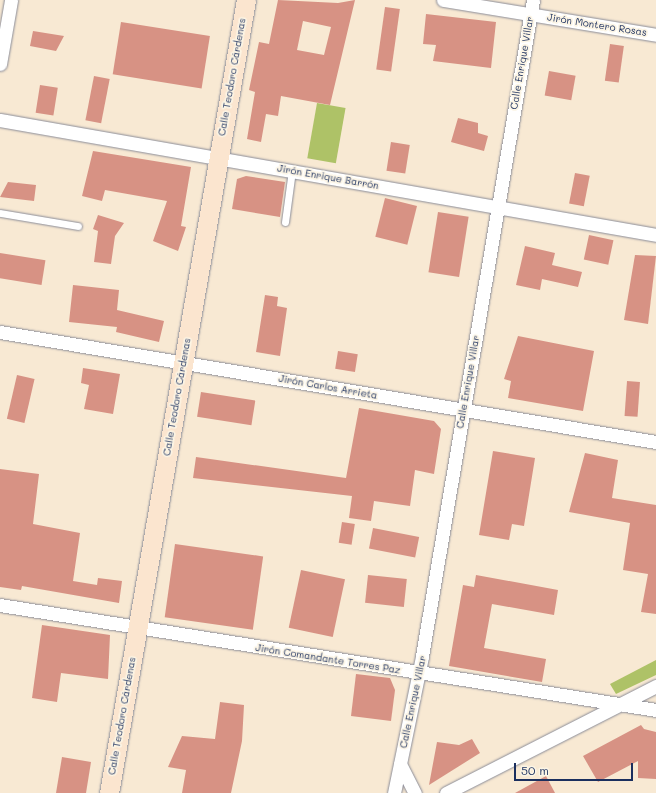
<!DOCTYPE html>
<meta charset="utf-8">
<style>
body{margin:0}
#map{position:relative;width:656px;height:793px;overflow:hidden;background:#f8e9d3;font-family:Mali,sans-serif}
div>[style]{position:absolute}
.green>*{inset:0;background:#aec267;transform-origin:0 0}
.building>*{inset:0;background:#d79284;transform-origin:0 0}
.roads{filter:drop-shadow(0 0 1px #8a8c98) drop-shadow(0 0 1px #8a8c98)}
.lane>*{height:7px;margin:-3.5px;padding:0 3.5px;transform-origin:3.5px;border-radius:3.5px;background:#fff}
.street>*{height:13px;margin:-6.5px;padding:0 6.5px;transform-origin:6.5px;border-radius:6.5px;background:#fff}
.secondary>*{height:19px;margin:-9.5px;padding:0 9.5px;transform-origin:9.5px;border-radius:9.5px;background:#fbe5cf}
span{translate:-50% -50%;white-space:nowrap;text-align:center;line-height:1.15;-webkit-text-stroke:3.5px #fcf5e5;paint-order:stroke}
.street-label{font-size:10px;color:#1b2f5e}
.scale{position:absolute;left:514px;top:763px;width:119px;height:18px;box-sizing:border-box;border:2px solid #1b2f5e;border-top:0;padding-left:5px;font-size:12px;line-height:14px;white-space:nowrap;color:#1b2f5e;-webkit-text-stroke:3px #fcf5e5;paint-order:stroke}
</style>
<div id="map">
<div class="green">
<i style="left:317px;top:103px;width:29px;height:56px;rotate:10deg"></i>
<i style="clip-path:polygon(656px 660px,656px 675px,616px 694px,610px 684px)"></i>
</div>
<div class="building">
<i style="clip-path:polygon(evenodd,278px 0,338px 3px,355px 0,330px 105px,281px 96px,278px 116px,266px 114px,261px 142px,247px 139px,255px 92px,249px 90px,259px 42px,269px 44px,278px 0,303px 21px,331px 27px,324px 55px,297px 50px,303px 21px)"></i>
<i style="left:385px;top:7px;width:15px;height:63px;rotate:8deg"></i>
<i style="clip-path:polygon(426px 14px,496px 22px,491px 68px,433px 61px,436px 45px,423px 44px)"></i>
<i style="left:121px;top:22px;width:90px;height:53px;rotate:9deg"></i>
<i style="clip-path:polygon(33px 31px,64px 36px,56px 51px,30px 46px)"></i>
<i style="left:610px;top:44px;width:14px;height:37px;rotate:8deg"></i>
<i style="left:549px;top:71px;width:27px;height:25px;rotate:10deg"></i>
<i style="left:94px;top:76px;width:16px;height:45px;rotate:11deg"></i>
<i style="left:40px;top:85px;width:18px;height:28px;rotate:9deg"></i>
<i style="clip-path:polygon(458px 118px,478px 123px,478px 133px,488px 136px,484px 151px,451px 142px)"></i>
<i style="left:391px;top:142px;width:19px;height:29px;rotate:9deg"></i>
<i style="clip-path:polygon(93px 151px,191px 167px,181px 226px,186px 227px,178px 251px,153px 241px,167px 201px,105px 190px,102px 201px,82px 196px)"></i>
<i style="left:575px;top:173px;width:15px;height:31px;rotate:11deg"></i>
<i style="clip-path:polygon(246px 176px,285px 182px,280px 217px,232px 209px,237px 179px)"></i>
<i style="clip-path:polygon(8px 182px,36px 185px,34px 201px,0 197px)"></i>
<i style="left:385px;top:198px;width:33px;height:40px;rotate:14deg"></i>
<i style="left:438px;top:212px;width:31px;height:61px;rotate:9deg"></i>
<i style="clip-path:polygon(98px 215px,124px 223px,115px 236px,111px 264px,94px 262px,98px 231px,93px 229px)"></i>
<i style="left:589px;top:235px;width:25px;height:25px;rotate:12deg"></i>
<i style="clip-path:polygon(525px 246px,555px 253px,552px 265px,582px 272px,578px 287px,542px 279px,540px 290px,516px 285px)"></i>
<i style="left:0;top:253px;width:46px;height:25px;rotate:9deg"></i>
<i style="clip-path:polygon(635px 255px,656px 256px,648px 324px,624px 320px)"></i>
<i style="clip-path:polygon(73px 285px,119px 290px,117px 310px,164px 321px,159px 342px,116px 332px,117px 327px,69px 322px)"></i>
<i style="clip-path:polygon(265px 295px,278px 297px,277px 306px,287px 308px,280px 356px,256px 352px)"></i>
<i style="clip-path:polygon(518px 336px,594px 351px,583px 411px,508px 398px,511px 381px,504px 379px)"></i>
<i style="left:338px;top:351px;width:20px;height:18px;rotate:9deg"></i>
<i style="clip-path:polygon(83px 368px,120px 374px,113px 414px,84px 409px,89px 385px,81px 383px)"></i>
<i style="left:17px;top:375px;width:18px;height:45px;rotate:13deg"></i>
<i style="left:627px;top:381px;width:13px;height:35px;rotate:4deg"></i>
<i style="left:201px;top:392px;width:55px;height:25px;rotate:9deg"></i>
<i style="clip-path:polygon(359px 408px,434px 421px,441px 429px,434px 474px,415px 470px,410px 506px,374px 501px,371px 521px,349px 518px,352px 496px,193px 478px,196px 457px,346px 478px)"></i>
<i style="clip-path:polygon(493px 451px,535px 458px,524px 526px,512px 524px,509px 540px,479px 535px)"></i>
<i style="clip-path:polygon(585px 453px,618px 460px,612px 498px,656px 505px,656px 614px,641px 612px,648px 574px,623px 570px,630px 523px,569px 512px)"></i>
<i style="clip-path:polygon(0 469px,39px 474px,33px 524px,80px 533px,73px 581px,97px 585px,98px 578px,122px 581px,119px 603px,22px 586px,21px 590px,0 587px)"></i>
<i style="left:342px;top:522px;width:13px;height:21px;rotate:9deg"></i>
<i style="left:373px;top:528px;width:47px;height:21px;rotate:11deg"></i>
<i style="left:175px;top:544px;width:89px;height:74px;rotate:8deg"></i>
<i style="left:301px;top:570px;width:45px;height:59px;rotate:12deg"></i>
<i style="left:368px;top:575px;width:39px;height:28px;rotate:6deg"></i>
<i style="clip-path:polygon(476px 575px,558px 590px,554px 615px,492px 604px,484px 648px,546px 659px,542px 682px,449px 666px,463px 585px,474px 587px)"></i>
<i style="clip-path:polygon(42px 625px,110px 635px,108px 679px,61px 673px,57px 702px,32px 698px)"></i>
<i style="clip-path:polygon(356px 674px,390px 678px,395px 690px,391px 721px,351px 716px)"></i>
<i style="clip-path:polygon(220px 702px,244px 705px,242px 741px,231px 793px,182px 793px,186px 770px,168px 767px,182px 736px,215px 739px)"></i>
<i style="clip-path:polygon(641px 725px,644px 729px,656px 732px,656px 779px,638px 778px,638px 761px,598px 782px,583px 756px)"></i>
<i style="clip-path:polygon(472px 739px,480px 753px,429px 785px,437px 742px,459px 745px)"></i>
<i style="clip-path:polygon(62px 757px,91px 762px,86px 793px,56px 793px)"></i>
<i style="clip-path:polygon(546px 776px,555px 793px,515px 793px)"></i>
</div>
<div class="roads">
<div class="lane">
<i style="left:0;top:213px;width:79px;rotate:9.5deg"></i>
<i style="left:285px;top:222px;width:52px;rotate:-82.3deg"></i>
</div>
<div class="street">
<i style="left:443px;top:0;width:216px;rotate:9.3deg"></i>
<i style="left:0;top:64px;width:65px;rotate:-80.2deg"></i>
<i style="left:0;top:120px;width:666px;rotate:9.94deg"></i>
<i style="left:0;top:332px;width:665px;rotate:9.52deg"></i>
<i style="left:0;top:605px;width:664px;rotate:9.09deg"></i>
<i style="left:400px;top:764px;width:33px;rotate:63deg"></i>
<i style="left:394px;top:793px;width:140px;rotate:-78.4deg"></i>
<i style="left:422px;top:656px;width:665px;rotate:-80.4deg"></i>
<i style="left:446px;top:793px;width:236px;rotate:-27deg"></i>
</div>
<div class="secondary">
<i style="left:109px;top:793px;width:805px;rotate:-80.2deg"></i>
</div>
</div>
<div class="street-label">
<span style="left:597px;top:25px;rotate:9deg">Jirón Montero Rosas</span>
<span style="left:522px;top:63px;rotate:-80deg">Calle Enrique Villar</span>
<span style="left:232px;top:77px;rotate:-80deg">Calle Teodoro Cárdenas</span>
<span style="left:328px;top:177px;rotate:10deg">Jirón Enrique Barrón</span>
<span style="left:468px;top:382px;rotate:-80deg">Calle Enrique Villar</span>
<span style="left:328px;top:387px;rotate:10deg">Jirón Carlos Arrieta</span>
<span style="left:177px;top:397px;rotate:-80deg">Calle Teodoro Cárdenas</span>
<span style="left:328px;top:659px;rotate:9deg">Jirón Comandante Torres Paz</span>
<span style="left:413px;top:702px;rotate:-78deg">Calle Enrique Villar</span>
<span style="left:122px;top:716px;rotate:-80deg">Calle Teodoro Cárdenas</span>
</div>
<div class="scale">50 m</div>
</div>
